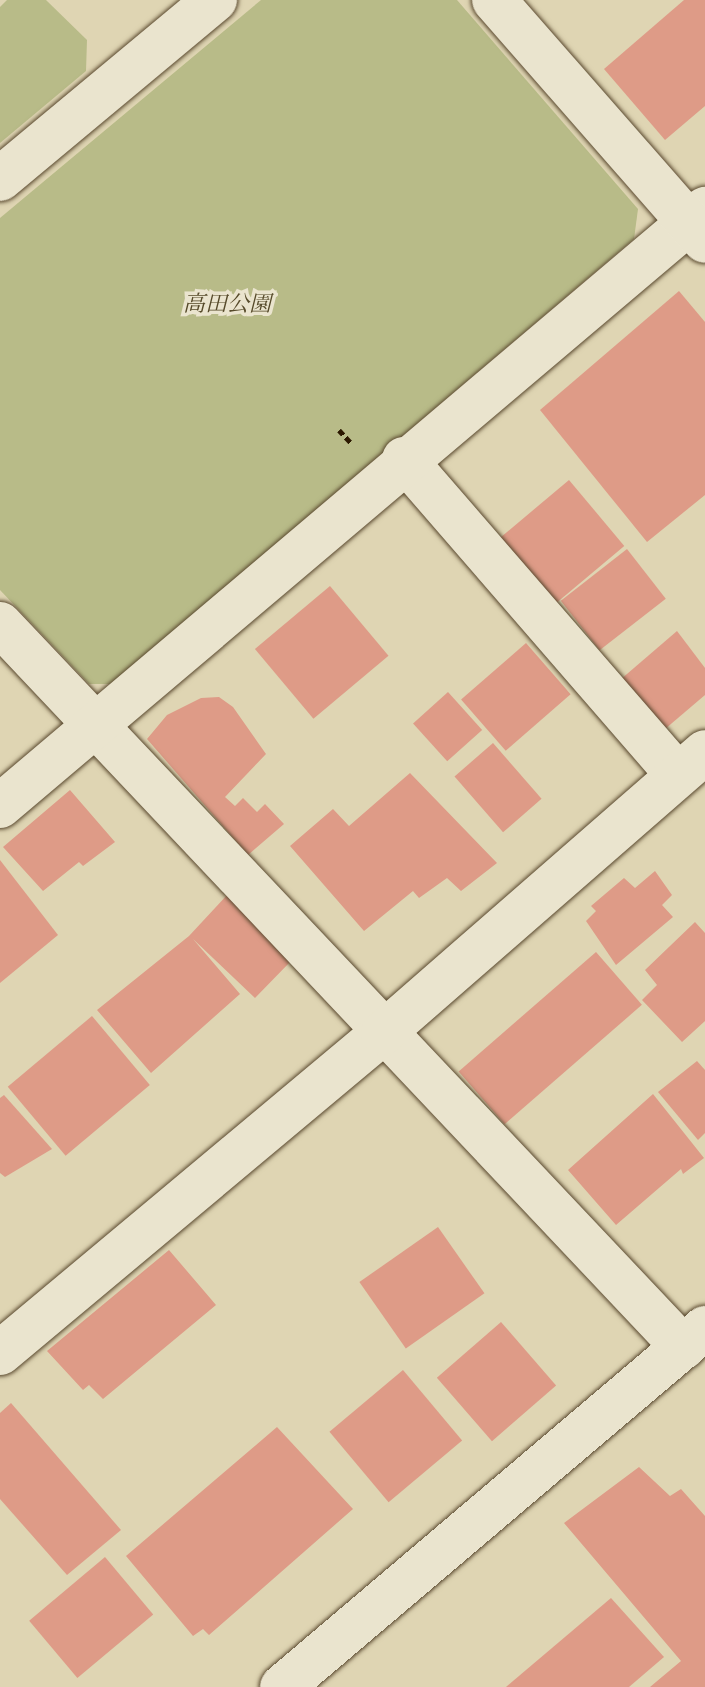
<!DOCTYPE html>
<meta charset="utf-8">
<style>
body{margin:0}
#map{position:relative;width:705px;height:1687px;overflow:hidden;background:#dfd5b3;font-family:Vollkorn,"Noto Serif JP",serif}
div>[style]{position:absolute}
.green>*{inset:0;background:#b8bb88}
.building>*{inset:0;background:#de9b87;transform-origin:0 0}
.path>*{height:5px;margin-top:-2.5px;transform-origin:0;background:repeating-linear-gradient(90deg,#2c1901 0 6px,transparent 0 10px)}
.roads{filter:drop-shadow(0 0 2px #59482e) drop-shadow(0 0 2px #59482e)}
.street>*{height:44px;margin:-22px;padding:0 22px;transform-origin:22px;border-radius:22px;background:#eae4ce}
.secondary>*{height:44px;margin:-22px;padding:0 22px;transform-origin:22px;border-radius:22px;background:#eae4ce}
span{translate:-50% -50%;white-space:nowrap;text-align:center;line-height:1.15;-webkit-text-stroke:7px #eae4ce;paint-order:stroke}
.park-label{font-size:22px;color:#564a2a;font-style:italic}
</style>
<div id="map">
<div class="green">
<i style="clip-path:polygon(7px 0,46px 0,87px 40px,86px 71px,0 143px,0 7px)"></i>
<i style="clip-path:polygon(261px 0,457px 0,638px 209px,634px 239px,111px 684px,89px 684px,0 590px,0 218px)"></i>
</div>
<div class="building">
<i style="clip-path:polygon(684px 0,705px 0,705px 106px,665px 140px,604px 69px)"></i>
<i style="clip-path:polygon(679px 291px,705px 322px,705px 495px,647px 542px,540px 410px)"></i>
<i style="left:569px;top:480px;width:86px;height:100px;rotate:50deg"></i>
<i style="left:627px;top:549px;width:63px;height:84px;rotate:52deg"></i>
<i style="left:330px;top:586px;width:91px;height:98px;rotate:50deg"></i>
<i style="clip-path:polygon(677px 631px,705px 668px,705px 695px,658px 735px,613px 686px)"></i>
<i style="left:526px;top:643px;width:68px;height:86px;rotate:49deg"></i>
<i style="left:448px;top:692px;width:51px;height:47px;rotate:48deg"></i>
<i style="clip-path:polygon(219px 697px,233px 707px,266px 754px,225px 797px,235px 806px,243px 798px,257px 812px,265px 804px,284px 824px,248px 855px,147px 739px,167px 715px,201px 698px)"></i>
<i style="left:493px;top:743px;width:74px;height:51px;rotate:49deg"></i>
<i style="clip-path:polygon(410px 773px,497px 863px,461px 891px,447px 878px,419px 898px,413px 891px,364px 931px,290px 846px,333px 809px,349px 826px)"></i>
<i style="clip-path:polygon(70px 790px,115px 842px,83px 866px,79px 862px,43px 891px,3px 847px)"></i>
<i style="clip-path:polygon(0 860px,58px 935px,0 983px)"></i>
<i style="clip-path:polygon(655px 871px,672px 895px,662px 905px,673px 917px,616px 965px,586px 921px,596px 911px,591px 906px,624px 878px,635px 888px)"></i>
<i style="clip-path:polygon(228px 894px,291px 961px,255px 998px,193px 939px,240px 994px,151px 1073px,97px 1010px,189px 936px)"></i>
<i style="clip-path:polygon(695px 922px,705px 933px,705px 1021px,682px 1042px,642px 1000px,657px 985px,645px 970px)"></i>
<i style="left:596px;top:952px;width:70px;height:182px;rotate:49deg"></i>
<i style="left:92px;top:1016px;width:90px;height:110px;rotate:50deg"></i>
<i style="clip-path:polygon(697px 1061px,705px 1070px,705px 1133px,698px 1140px,658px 1092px)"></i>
<i style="clip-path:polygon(653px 1094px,704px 1158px,683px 1174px,681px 1169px,616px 1225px,568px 1170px)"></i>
<i style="clip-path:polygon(4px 1095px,52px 1149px,5px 1177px,0 1173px,0 1098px)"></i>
<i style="left:438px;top:1227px;width:81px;height:96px;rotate:55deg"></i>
<i style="clip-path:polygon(169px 1250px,216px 1305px,103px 1399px,89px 1385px,83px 1390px,47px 1351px)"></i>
<i style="left:501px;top:1322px;width:84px;height:85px;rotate:49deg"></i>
<i style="left:403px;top:1370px;width:92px;height:96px;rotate:50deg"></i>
<i style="clip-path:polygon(11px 1403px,121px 1530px,67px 1575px,0 1499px,0 1413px)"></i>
<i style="clip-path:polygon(277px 1427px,353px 1509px,209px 1635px,203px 1629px,193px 1636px,126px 1556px)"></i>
<i style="clip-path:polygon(639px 1467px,670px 1496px,681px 1489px,705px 1516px,705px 1687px,650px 1687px,681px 1661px,564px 1523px)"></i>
<i style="left:105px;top:1557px;width:75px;height:99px;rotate:50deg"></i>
<i style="clip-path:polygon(611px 1598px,664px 1657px,629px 1687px,506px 1687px)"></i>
</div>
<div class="path">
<i style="left:339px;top:430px;width:19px;rotate:47deg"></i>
</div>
<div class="roads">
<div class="street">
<i style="left:404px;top:459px;width:418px;rotate:49.1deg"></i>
<i style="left:0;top:624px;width:995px;rotate:46.63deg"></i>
<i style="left:0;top:806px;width:924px;rotate:-40.26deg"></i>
<i style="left:0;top:1353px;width:499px;rotate:-39.9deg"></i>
<i style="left:383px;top:1033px;width:427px;rotate:-41.1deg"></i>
</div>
<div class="secondary">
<i style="left:494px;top:0;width:320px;rotate:48.8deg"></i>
<i style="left:0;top:179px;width:280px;rotate:-39.8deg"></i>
<i style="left:282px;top:1687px;width:555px;rotate:-40.32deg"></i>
</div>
</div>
<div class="park-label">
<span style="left:227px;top:306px">高田公園</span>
</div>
</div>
